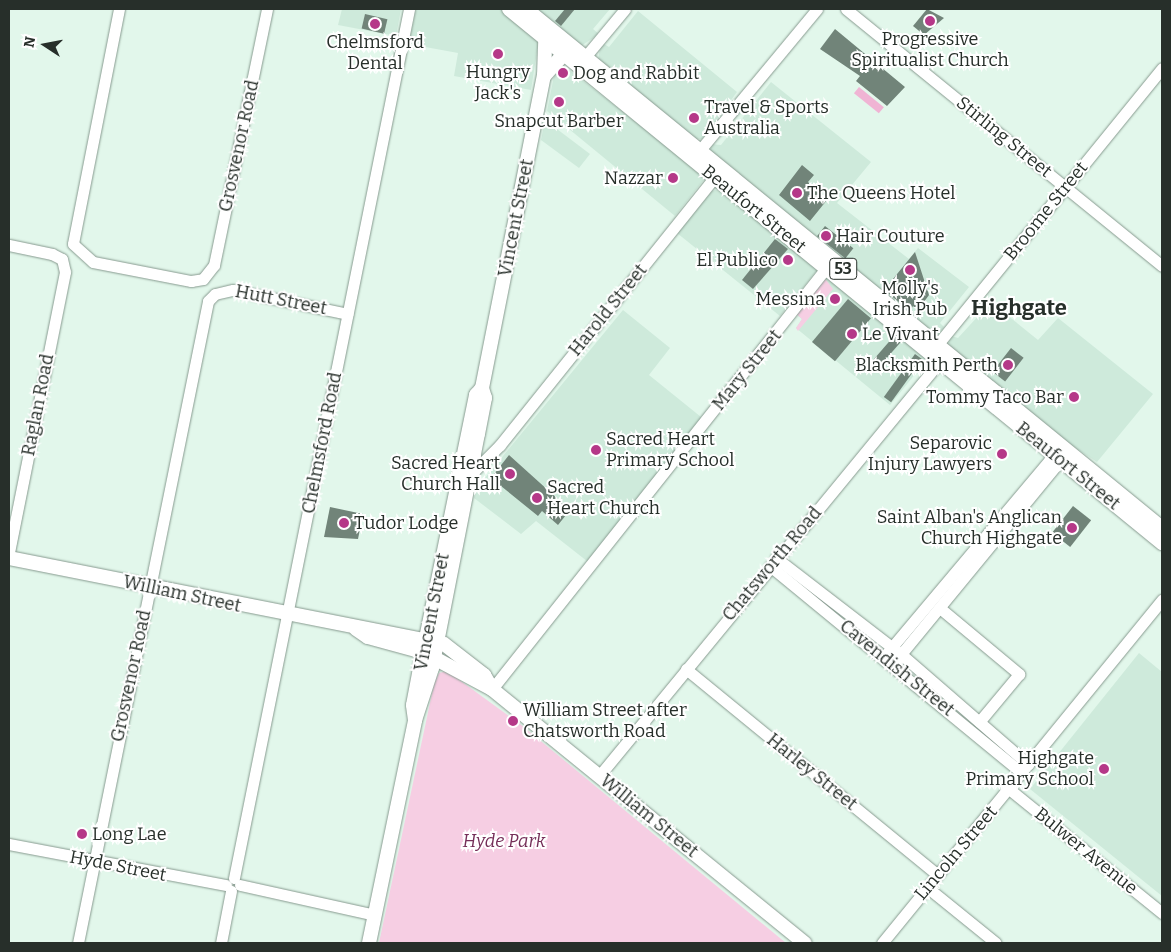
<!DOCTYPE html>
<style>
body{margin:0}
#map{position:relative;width:1171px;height:952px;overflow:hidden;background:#e2f7eb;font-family:Bitter,serif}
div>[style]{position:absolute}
.built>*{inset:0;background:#ceeadb}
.green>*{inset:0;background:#f6cee3}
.water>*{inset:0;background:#f0b4d4;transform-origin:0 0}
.building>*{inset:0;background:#718479;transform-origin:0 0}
.roads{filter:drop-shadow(0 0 1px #879a8f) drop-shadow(0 0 1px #879a8f)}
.minor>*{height:11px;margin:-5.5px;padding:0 5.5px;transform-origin:5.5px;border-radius:5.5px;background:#fff}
.major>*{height:14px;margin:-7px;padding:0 7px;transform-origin:7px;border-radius:7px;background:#fff}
.dots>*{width:14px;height:14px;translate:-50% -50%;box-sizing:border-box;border:2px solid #fff;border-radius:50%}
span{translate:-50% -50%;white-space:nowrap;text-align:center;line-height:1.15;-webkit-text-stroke:4px #fff;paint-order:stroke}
.shield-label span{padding:1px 4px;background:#fff;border:1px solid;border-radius:4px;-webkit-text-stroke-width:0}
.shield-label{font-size:16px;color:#272f2a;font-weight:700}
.poi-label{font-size:18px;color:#272f2a}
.left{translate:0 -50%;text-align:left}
.right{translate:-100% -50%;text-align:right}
.street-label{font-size:18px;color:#272f2a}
.park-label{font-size:18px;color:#752f59;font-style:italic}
.district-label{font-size:22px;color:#272f2a;font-weight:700}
.frame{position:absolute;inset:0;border:10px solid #272f2a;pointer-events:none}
.north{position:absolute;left:20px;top:20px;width:50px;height:50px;-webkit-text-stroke:4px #fff;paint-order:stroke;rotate:281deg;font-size:14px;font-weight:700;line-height:20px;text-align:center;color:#272f2a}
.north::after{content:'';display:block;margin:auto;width:18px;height:22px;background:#272f2a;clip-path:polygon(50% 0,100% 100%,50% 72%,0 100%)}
</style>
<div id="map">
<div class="built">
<i style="clip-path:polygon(342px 9px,401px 9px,396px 36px,338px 25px)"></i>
<i style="clip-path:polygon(416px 9px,502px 9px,539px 39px,531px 90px,454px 76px,458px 53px,409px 44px)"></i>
<i style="clip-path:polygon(533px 9px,610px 9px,593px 29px,599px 34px,581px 46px)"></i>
<i style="clip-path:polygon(638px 11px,737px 92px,702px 139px,692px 139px,598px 60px,600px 48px,604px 44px,609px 47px)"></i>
<i style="clip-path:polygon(564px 66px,706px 177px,675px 216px,547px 111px,554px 76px)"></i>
<i style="clip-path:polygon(771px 82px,871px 162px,837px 203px,909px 259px,918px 248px,969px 287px,940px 323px,944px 327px,939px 334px,933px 335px,711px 152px,711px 144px,721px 145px)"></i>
<i style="clip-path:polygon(545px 120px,590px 154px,579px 168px,541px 140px)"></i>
<i style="clip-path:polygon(720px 189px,818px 269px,780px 316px,677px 233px,712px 191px)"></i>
<i style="clip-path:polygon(825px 273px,928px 360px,929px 367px,921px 376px,916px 373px,890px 405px,796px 328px,802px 319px,795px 313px)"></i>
<i style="clip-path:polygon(991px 302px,1038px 340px,1058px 318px,1153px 394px,1097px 462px,1053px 433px,948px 345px,951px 336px,958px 338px)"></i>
<i style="clip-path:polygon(623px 310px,670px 348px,649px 375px,706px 421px,592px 565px,536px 521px,521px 534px,474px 498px,476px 489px)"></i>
<i style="clip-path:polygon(1139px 653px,1162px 672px,1162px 896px,1030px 789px)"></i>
</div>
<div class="green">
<i style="clip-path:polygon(823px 276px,833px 289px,798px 331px,796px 328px,802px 319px,795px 313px)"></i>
<i style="clip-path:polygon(447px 671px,520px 724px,786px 943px,379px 943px,434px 684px,439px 673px)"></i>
</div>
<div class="water">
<i style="left:859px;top:87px;width:32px;height:8px;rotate:39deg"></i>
</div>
<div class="building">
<i style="clip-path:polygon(565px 9px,575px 9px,561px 26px,555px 21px)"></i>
<i style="clip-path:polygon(927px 9px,944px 18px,924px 35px,913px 26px)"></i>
<i style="left:365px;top:14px;width:23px;height:15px;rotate:13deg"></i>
<i style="clip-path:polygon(835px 29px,905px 87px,887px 106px,856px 81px,860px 76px,820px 49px)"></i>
<i style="clip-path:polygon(802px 165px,814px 175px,808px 182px,827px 200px,810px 221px,779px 195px)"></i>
<i style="left:825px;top:226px;width:36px;height:13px;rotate:38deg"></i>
<i style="clip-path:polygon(775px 239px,788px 249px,753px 289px,742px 280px)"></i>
<i style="clip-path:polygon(915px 252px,929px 295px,918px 310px,913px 306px,910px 311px,884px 290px)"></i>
<i style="left:848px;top:299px;width:30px;height:56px;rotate:40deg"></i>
<i style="left:894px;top:336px;width:9px;height:38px;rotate:41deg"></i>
<i style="left:1011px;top:348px;width:16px;height:30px;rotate:38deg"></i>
<i style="left:915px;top:354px;width:9px;height:53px;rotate:36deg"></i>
<i style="clip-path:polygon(509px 455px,570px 510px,558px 525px,542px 511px,538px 516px,491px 478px)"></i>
<i style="left:1073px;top:506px;width:23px;height:34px;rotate:38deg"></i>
<i style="clip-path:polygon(330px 507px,363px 514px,358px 539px,324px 537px)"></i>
</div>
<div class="roads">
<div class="minor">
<i style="left:119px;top:9px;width:239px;rotate:101.1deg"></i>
<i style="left:73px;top:244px;width:27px;rotate:42deg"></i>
<i style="left:93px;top:262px;width:100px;rotate:11deg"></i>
<i style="left:191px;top:281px;width:12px;rotate:-9deg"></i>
<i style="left:203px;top:279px;width:18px;rotate:-52deg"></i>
<i style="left:214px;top:265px;width:261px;rotate:-78.3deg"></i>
<i style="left:846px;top:9px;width:407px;rotate:39.1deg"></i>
<i style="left:580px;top:63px;width:70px;rotate:-50.2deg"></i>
<i style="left:695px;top:156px;width:191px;rotate:-50.3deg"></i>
<i style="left:9px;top:245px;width:44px;rotate:11.8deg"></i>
<i style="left:52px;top:254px;width:11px;rotate:27deg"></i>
<i style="left:62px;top:259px;width:13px;rotate:77deg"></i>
<i style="left:65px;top:272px;width:286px;rotate:101.3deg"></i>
<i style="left:933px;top:350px;width:363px;rotate:-50.9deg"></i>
<i style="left:470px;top:475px;width:42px;rotate:-45deg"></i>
<i style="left:500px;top:445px;width:350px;rotate:-51.3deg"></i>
<i style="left:776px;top:558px;width:159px;rotate:37.6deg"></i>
<i style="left:902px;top:655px;width:167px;rotate:40.9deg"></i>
<i style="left:770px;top:566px;width:326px;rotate:39.4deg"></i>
<i style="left:941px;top:609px;width:102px;rotate:39.8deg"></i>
<i style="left:1019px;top:674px;width:62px;rotate:129.8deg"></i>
<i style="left:887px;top:653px;width:267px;rotate:-49.9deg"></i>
<i style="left:897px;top:659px;width:266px;rotate:-50.6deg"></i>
<i style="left:686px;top:669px;width:325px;rotate:39.3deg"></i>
<i style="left:492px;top:689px;width:544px;rotate:-51.57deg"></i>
<i style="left:599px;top:776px;width:545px;rotate:-50.58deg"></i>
<i style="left:1009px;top:789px;width:197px;rotate:39deg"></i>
<i style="left:9px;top:844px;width:221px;rotate:10.7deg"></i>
<i style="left:234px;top:878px;width:886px;rotate:-78.61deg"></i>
<i style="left:240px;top:885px;width:138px;rotate:12.5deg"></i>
<i style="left:928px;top:888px;width:87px;rotate:39deg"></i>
<i style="left:78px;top:943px;width:655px;rotate:-78.55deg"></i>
<i style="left:208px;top:301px;width:10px;rotate:-45deg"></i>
<i style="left:215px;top:294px;width:18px;rotate:-13deg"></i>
<i style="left:233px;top:290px;width:117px;rotate:11.8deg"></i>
<i style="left:221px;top:943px;width:53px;rotate:-79.1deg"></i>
<i style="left:882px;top:943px;width:443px;rotate:-50.8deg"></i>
</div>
<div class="major">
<i style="left:509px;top:9px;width:844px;rotate:39.28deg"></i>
<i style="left:526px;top:9px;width:821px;rotate:39.22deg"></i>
<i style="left:544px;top:76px;width:39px;rotate:-48deg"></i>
<i style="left:9px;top:558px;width:443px;rotate:11.2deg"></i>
<i style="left:444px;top:644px;width:51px;rotate:37.8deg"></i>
<i style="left:484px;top:675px;width:16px;rotate:60deg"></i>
<i style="left:492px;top:689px;width:403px;rotate:39.1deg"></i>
<i style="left:356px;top:629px;width:14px;rotate:34deg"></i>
<i style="left:368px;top:637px;width:57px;rotate:15.3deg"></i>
<i style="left:423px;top:652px;width:78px;rotate:28.2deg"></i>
<i style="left:415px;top:720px;width:15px;rotate:-98deg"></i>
<i style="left:413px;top:705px;width:43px;rotate:-79.2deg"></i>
<i style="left:421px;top:663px;width:274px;rotate:-78.4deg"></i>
<i style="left:476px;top:395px;width:9px;rotate:-49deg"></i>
<i style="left:369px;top:943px;width:228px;rotate:-78.3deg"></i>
<i style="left:415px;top:720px;width:55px;rotate:-71.9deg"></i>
<i style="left:432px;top:668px;width:238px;rotate:-78.9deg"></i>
<i style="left:478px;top:434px;width:37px;rotate:-79deg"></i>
<i style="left:485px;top:398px;width:10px;rotate:-107deg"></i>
<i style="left:482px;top:388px;width:318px;rotate:-78.8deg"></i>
<i style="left:544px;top:76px;width:37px;rotate:-88deg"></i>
</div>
</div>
<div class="dots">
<i style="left:930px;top:21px;background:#b53888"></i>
<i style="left:375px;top:24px;background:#b53888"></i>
<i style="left:498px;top:54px;background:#b53888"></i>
<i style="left:563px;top:73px;background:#b53888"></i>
<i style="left:559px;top:102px;background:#b53888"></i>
<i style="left:694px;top:118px;background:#b53888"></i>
<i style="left:673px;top:178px;background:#b53888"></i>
<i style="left:797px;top:193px;background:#b53888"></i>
<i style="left:826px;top:236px;background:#b53888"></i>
<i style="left:788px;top:260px;background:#b53888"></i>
<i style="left:910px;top:270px;background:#b53888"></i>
<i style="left:835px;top:299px;background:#b53888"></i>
<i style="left:852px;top:334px;background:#b53888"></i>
<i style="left:1008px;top:365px;background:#b53888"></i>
<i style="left:1074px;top:397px;background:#b53888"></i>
<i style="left:596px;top:450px;background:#b53888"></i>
<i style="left:1002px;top:454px;background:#b53888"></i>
<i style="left:510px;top:474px;background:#b53888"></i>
<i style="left:537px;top:498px;background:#b53888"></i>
<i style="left:344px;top:523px;background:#b53888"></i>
<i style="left:1072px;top:528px;background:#b53888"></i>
<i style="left:513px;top:721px;background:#b53888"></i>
<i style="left:1104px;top:769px;background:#b53888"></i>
<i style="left:82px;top:834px;background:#b53888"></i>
</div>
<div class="shield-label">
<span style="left:843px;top:269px">53</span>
</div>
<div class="poi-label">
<span style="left:930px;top:50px">Progressive<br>Spiritualist Church</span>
<span style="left:375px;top:53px">Chelmsford<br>Dental</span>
<span style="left:498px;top:83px">Hungry<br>Jack's</span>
<span class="left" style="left:573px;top:73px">Dog and Rabbit</span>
<span class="left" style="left:704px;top:118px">Travel &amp; Sports<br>Australia</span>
<span style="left:559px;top:121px">Snapcut Barber</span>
<span class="right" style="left:663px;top:178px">Nazzar</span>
<span class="left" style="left:807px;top:193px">The Queens Hotel</span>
<span class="left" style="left:836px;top:236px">Hair Couture</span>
<span class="right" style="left:778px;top:260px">El Publico</span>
<span style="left:910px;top:299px">Molly's<br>Irish Pub</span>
<span class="right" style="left:825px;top:299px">Messina</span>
<span class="left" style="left:862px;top:334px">Le Vivant</span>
<span class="right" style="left:998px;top:365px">Blacksmith Perth</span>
<span class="right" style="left:1064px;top:397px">Tommy Taco Bar</span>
<span class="left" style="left:606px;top:450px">Sacred Heart<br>Primary School</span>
<span class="right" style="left:992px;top:454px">Separovic<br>Injury Lawyers</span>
<span class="right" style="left:500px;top:474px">Sacred Heart<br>Church Hall</span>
<span class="left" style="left:547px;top:498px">Sacred<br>Heart Church</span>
<span class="right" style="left:1062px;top:528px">Saint Alban's Anglican<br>Church Highgate</span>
<span class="left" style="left:354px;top:523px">Tudor Lodge</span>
<span class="left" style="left:523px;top:721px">William Street after<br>Chatsworth Road</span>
<span class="right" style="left:1094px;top:769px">Highgate<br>Primary School</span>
<span class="left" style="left:92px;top:834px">Long Lae</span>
</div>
<div class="street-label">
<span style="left:1004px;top:137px;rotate:39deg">Stirling Street</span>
<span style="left:239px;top:146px;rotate:-78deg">Grosvenor Road</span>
<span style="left:754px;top:209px;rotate:39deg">Beaufort Street</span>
<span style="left:1046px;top:211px;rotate:-51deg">Broome Street</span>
<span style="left:516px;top:218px;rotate:-79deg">Vincent Street</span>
<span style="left:281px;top:300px;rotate:11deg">Hutt Street</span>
<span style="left:608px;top:310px;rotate:-51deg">Harold Street</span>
<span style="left:747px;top:370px;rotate:-51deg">Mary Street</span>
<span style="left:38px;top:405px;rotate:-79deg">Raglan Road</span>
<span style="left:322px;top:443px;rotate:-79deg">Chelmsford Road</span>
<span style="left:1068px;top:466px;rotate:39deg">Beaufort Street</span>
<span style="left:772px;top:564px;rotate:-50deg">Chatsworth Road</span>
<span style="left:182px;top:594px;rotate:12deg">William Street</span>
<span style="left:432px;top:612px;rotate:-79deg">Vincent Street</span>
<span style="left:897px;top:668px;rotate:39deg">Cavendish Street</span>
<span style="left:131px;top:676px;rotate:-78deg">Grosvenor Road</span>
<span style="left:812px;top:772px;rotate:39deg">Harley Street</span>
<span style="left:649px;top:816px;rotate:39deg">William Street</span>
<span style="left:1086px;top:851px;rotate:39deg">Bulwer Avenue</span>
<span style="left:956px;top:853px;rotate:-50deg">Lincoln Street</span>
<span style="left:118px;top:866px;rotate:11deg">Hyde Street</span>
</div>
<div class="park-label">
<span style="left:504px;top:841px">Hyde Park</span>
</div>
<div class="district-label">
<span style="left:1019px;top:308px">Highgate</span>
</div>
<div class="frame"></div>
<div class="north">N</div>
</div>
